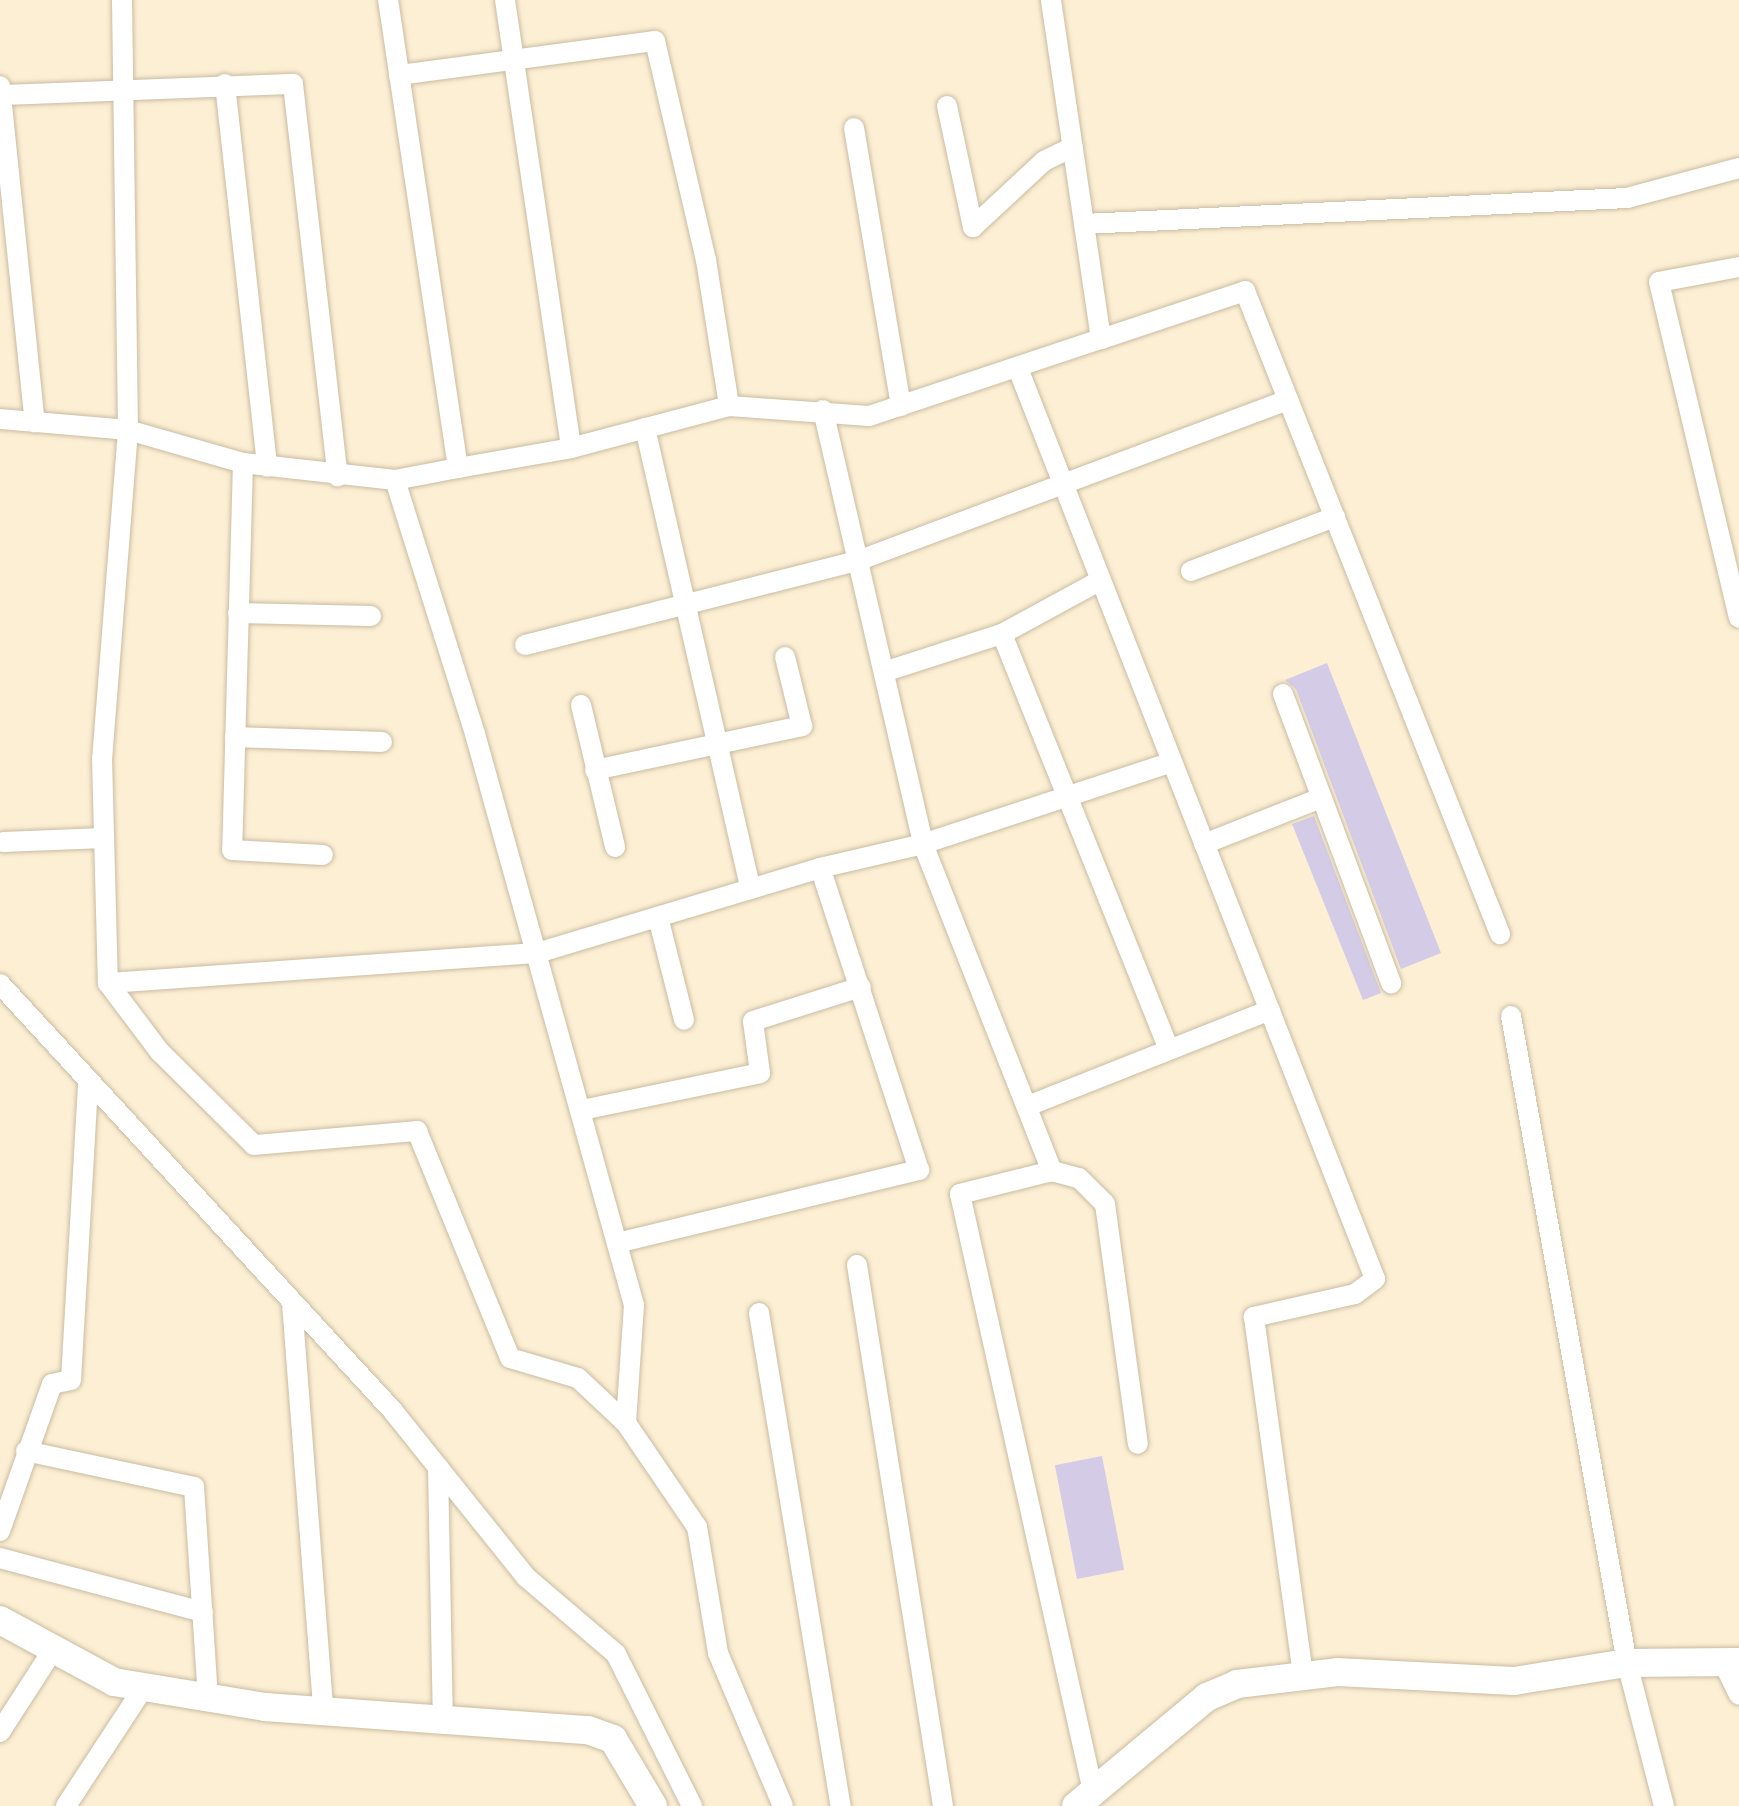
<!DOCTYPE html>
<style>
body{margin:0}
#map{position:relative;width:1739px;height:1806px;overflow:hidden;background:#fcefd4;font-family:"Roboto Condensed",sans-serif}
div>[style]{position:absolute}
.building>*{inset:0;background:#d4cce7;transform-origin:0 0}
.roads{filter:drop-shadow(0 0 2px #c9bca2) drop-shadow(0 0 2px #c9bca2)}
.street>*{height:20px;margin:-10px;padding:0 10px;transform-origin:10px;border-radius:10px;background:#fff}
.secondary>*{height:28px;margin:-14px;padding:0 14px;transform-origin:14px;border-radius:14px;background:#fff}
span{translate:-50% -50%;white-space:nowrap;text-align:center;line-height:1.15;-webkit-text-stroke:8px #fdfdfd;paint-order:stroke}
</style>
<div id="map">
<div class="building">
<i style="clip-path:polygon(1327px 663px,1441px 953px,1401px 969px,1296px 689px,1285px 680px)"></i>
<i style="clip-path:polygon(1314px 816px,1381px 993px,1363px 1000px,1292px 824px)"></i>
<i style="left:1102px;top:1456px;width:116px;height:48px;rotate:79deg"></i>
</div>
<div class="roads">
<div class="street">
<i style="left:122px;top:0;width:430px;rotate:89.2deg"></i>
<i style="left:128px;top:430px;width:120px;rotate:16deg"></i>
<i style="left:243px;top:463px;width:153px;rotate:6.4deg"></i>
<i style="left:395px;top:480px;width:64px;rotate:-10.8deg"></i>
<i style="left:458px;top:468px;width:473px;rotate:-98.5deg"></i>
<i style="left:505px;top:0;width:453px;rotate:81.6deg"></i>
<i style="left:399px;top:75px;width:258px;rotate:-7.6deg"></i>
<i style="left:655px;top:41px;width:225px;rotate:76.9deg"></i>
<i style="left:706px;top:260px;width:148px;rotate:81deg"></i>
<i style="left:225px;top:84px;width:385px;rotate:83.7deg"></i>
<i style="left:0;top:86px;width:338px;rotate:84.1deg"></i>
<i style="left:1px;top:95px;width:292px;rotate:-2.2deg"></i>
<i style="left:293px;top:84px;width:395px;rotate:83.5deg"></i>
<i style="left:947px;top:106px;width:124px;rotate:77.9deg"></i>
<i style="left:973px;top:227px;width:97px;rotate:-42.9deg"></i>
<i style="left:1044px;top:161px;width:32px;rotate:-26deg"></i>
<i style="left:854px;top:128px;width:282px;rotate:80.4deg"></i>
<i style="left:1084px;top:224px;width:544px;rotate:-2.74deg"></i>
<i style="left:1627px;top:198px;width:116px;rotate:-15deg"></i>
<i style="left:1739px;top:267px;width:81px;rotate:169.4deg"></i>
<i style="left:1659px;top:282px;width:345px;rotate:76.6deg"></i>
<i style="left:1101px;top:339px;width:152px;rotate:-18.4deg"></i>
<i style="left:1245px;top:291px;width:692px;rotate:68.37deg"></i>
<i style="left:1019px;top:371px;width:975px;rotate:68.59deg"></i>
<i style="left:1375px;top:1279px;width:25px;rotate:143deg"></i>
<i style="left:1355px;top:1294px;width:104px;rotate:167.2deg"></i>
<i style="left:1254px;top:1317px;width:363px;rotate:82.2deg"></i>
<i style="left:823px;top:410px;width:445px;rotate:77deg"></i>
<i style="left:923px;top:844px;width:352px;rotate:68.5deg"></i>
<i style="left:1052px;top:1171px;width:95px;rotate:166deg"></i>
<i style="left:960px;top:1194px;width:617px;rotate:77.45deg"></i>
<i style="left:0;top:419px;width:128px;rotate:4.9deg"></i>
<i style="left:128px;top:430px;width:329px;rotate:94.5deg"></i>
<i style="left:102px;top:758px;width:225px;rotate:88.5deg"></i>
<i style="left:108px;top:983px;width:430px;rotate:-4deg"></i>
<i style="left:537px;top:953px;width:295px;rotate:-16.7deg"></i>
<i style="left:645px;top:428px;width:473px;rotate:77.1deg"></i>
<i style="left:243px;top:463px;width:387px;rotate:91.6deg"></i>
<i style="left:232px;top:850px;width:91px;rotate:3.1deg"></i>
<i style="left:458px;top:468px;width:115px;rotate:-10deg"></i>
<i style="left:571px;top:448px;width:163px;rotate:-14.9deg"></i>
<i style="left:729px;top:406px;width:140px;rotate:4.1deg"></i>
<i style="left:869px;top:416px;width:244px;rotate:-18.4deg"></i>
<i style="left:1101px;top:339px;width:343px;rotate:-98.4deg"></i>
<i style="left:395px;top:480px;width:266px;rotate:72.5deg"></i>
<i style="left:475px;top:734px;width:593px;rotate:74.44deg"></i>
<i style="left:634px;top:1305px;width:118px;rotate:93.9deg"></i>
<i style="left:626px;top:1423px;width:126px;rotate:55.7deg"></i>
<i style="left:697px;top:1527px;width:128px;rotate:80.5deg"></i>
<i style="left:718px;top:1653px;width:166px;rotate:67deg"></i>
<i style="left:1191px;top:571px;width:154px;rotate:-20.6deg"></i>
<i style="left:1101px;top:580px;width:113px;rotate:151.4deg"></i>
<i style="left:1002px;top:634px;width:448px;rotate:68.1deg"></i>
<i style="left:238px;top:613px;width:133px;rotate:1.3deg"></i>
<i style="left:525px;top:645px;width:346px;rotate:-14.2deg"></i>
<i style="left:860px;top:560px;width:457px;rotate:-20.5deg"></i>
<i style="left:884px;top:672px;width:124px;rotate:-17.9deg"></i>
<i style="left:1283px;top:694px;width:309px;rotate:69.5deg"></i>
<i style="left:581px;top:705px;width:146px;rotate:76.5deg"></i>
<i style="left:235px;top:737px;width:147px;rotate:1.9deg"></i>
<i style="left:595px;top:770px;width:212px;rotate:-12deg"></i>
<i style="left:802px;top:726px;width:71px;rotate:-103.8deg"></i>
<i style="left:3px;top:842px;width:101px;rotate:-2.3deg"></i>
<i style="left:1204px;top:844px;width:126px;rotate:-21.5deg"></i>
<i style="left:658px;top:917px;width:106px;rotate:75.8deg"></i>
<i style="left:108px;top:983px;width:86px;rotate:53deg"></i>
<i style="left:160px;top:1052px;width:132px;rotate:44.7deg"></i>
<i style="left:254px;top:1145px;width:164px;rotate:-4.9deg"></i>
<i style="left:417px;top:1131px;width:245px;rotate:67.7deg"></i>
<i style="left:510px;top:1358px;width:71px;rotate:16.4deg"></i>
<i style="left:578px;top:1378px;width:66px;rotate:43.2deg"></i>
<i style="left:0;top:984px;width:580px;rotate:47.37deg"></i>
<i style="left:393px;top:1411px;width:213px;rotate:51.3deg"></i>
<i style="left:526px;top:1577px;width:118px;rotate:40.5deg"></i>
<i style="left:616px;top:1654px;width:170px;rotate:63.4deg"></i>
<i style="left:1511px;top:1016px;width:657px;rotate:79.84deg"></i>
<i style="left:1627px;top:1663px;width:148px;rotate:75.5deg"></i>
<i style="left:1030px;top:1105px;width:258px;rotate:-21.6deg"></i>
<i style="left:582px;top:1110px;width:182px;rotate:-11.7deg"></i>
<i style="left:760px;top:1073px;width:52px;rotate:-97.7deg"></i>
<i style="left:753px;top:1021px;width:113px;rotate:-17.5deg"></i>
<i style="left:1052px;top:1171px;width:28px;rotate:15deg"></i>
<i style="left:1079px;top:1178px;width:37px;rotate:45deg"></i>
<i style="left:1105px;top:1204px;width:242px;rotate:82.2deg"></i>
<i style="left:617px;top:1243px;width:311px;rotate:-13.6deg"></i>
<i style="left:919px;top:1170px;width:318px;rotate:-108.1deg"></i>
<i style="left:820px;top:868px;width:106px;rotate:-13.1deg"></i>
<i style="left:923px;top:844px;width:262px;rotate:-18.2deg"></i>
<i style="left:857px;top:1265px;width:548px;rotate:80.97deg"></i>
<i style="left:292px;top:1303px;width:408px;rotate:85.6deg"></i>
<i style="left:759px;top:1313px;width:500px;rotate:80.6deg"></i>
<i style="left:26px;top:1451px;width:172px;rotate:12.1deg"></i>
<i style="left:194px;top:1487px;width:210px;rotate:86.2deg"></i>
<i style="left:438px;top:1467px;width:251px;rotate:88.9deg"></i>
<i style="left:0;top:1531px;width:156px;rotate:-70.5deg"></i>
<i style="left:52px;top:1384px;width:19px;rotate:-12deg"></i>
<i style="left:71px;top:1380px;width:299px;rotate:-86.7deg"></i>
<i style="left:0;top:1558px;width:210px;rotate:14.9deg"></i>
<i style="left:1725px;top:1666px;width:32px;rotate:64deg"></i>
<i style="left:0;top:1732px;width:94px;rotate:-57.2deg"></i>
<i style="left:66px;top:1806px;width:142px;rotate:-56.8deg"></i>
</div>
<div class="secondary">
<i style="left:0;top:1620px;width:130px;rotate:28.5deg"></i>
<i style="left:114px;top:1682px;width:153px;rotate:9.4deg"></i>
<i style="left:265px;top:1707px;width:324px;rotate:4.1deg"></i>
<i style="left:588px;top:1730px;width:27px;rotate:20deg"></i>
<i style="left:613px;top:1739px;width:78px;rotate:59.2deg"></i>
<i style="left:1076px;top:1806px;width:170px;rotate:-39.8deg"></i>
<i style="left:1207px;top:1697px;width:33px;rotate:-23deg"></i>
<i style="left:1237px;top:1684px;width:101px;rotate:-6.8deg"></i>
<i style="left:1337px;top:1672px;width:177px;rotate:2.9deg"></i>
<i style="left:1514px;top:1681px;width:114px;rotate:-9.1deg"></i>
<i style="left:1627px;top:1663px;width:112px;rotate:-0.5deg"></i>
</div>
</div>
</div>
